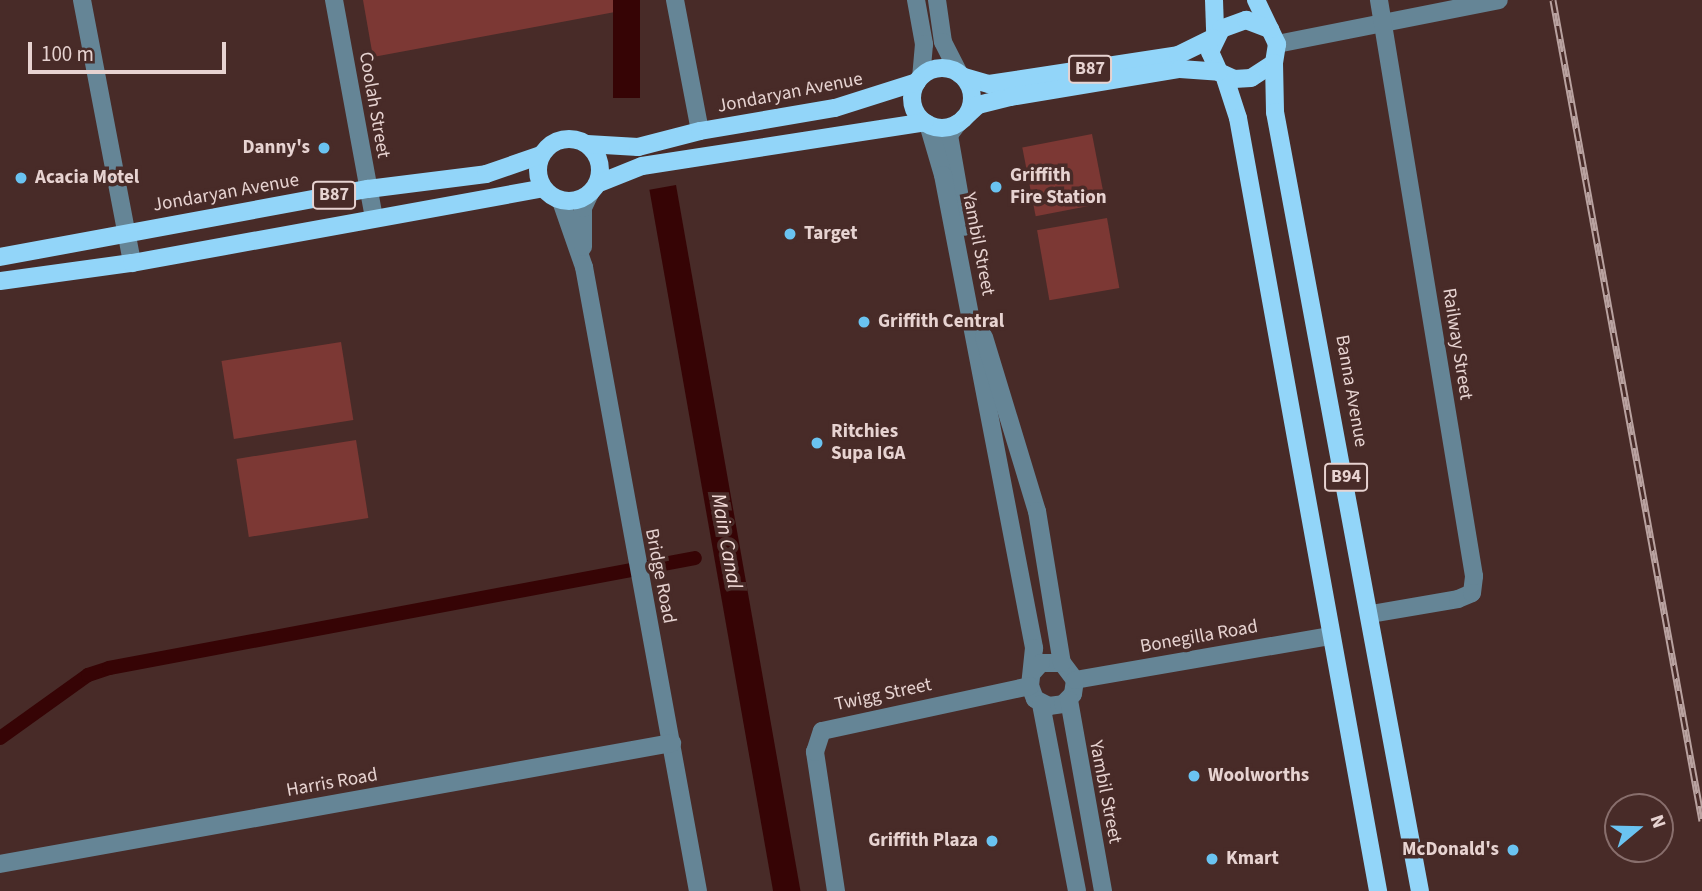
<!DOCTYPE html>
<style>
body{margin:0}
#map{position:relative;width:1702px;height:891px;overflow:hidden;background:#482b28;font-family:"Source Sans 3",sans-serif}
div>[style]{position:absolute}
.green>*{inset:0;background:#7c3834;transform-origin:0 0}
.water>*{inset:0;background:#360405;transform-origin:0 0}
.canal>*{height:14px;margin:-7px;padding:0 7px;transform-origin:7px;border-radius:7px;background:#360405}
.minor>*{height:18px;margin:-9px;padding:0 9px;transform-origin:9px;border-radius:9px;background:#658596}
.major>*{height:18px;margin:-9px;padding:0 9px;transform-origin:9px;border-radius:9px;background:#92d5f9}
.major>.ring{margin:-9px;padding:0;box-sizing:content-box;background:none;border:18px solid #92d5f9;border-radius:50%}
.rail>*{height:7px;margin-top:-3.5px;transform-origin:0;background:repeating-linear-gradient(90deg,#482b28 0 13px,#b9a2a0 0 26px);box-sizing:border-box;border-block:2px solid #b9a2a0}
.dots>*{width:19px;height:19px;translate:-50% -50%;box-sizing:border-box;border:4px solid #482b28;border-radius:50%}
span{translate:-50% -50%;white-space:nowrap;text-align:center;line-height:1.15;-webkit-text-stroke:7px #482b28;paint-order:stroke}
.shield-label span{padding:2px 5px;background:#482b28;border:2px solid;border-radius:5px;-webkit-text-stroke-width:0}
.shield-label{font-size:18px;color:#e7d3d1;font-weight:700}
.street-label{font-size:19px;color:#e7d3d1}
.poi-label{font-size:19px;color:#e7d3d1;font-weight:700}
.right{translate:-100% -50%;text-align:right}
.left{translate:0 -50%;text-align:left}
.water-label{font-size:21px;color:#f3dcd9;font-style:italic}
.north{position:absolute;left:1604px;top:793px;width:70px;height:70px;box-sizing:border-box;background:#482b28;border:2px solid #886e6c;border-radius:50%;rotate:71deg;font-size:19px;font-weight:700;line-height:28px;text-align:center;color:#e7d3d1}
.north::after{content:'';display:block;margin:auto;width:24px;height:32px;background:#6ac3f1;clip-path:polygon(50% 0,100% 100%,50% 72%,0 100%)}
.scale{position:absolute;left:28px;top:42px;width:198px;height:32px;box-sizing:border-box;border:4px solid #e7d3d1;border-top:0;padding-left:9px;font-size:21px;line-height:24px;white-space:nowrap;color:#e7d3d1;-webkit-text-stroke:5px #482b28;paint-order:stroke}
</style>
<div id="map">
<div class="green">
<i style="clip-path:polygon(363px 0,613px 0,615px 12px,373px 57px)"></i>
<i style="left:1092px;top:134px;width:70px;height:71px;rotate:79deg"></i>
<i style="left:1107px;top:218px;width:71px;height:71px;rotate:80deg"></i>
<i style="left:341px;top:342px;width:79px;height:121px;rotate:81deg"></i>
<i style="left:356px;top:440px;width:79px;height:121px;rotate:81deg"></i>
</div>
<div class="water">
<i style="left:613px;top:0;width:27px;height:98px"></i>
<i style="left:676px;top:185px;width:718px;height:27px;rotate:80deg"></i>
</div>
<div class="canal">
<i style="left:0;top:738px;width:108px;rotate:-35.6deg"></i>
<i style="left:88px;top:675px;width:22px;rotate:-18deg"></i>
<i style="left:109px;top:668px;width:596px;rotate:-10.63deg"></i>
</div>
<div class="minor">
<i style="left:82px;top:0;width:268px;rotate:79.2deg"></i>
<i style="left:334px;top:0;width:222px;rotate:79.6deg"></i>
<i style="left:675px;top:0;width:133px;rotate:79.2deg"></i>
<i style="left:916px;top:0;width:45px;rotate:79.7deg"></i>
<i style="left:924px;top:44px;width:32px;rotate:95deg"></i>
<i style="left:937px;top:0;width:42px;rotate:81.9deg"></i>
<i style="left:943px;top:42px;width:36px;rotate:63deg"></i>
<i style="left:1277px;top:44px;width:226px;rotate:-11.2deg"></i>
<i style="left:958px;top:123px;width:15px;rotate:127deg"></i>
<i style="left:949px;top:135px;width:93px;rotate:80.1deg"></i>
<i style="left:928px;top:124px;width:53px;rotate:73.6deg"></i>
<i style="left:943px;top:175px;width:482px;rotate:79.1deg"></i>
<i style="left:1034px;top:648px;width:38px;rotate:96deg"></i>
<i style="left:1030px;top:686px;width:14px;rotate:69deg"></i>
<i style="left:1035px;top:699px;width:16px;rotate:27deg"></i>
<i style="left:1049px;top:706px;width:14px;rotate:-8deg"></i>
<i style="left:1063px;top:704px;width:14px;rotate:-45deg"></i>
<i style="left:1073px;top:694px;width:14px;rotate:-82deg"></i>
<i style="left:1075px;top:680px;width:21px;rotate:-127deg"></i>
<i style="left:1062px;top:663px;width:21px;rotate:180deg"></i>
<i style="left:1041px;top:663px;width:13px;rotate:132deg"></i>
<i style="left:561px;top:201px;width:70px;rotate:70.8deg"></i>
<i style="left:584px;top:267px;width:634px;rotate:79.65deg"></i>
<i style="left:583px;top:247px;width:39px;rotate:-90deg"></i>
<i style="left:583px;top:208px;width:17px;rotate:-65deg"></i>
<i style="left:984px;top:337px;width:182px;rotate:73.1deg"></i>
<i style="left:1037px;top:511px;width:154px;rotate:80.7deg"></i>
<i style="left:1371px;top:614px;width:88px;rotate:-9.8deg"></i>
<i style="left:1458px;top:599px;width:15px;rotate:-23deg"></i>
<i style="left:1472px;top:593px;width:17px;rotate:-83deg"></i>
<i style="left:1474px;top:576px;width:584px;rotate:-99.37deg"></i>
<i style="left:1075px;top:680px;width:258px;rotate:-9.8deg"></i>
<i style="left:1069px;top:700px;width:194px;rotate:79.9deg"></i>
<i style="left:1041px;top:704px;width:190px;rotate:79.1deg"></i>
<i style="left:0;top:864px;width:683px;rotate:-10.21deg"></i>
<i style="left:836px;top:891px;width:141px;rotate:-98.6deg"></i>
<i style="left:815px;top:752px;width:22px;rotate:-72deg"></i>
<i style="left:822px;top:731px;width:213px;rotate:-12.2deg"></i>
</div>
<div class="major">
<i style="left:1214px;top:0;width:35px;rotate:88deg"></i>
<i style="left:1256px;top:0;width:49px;rotate:64.5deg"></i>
<i style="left:1277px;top:44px;width:19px;rotate:99deg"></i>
<i style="left:1274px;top:63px;width:27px;rotate:147deg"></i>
<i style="left:1251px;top:78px;width:17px;rotate:177deg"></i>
<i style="left:1234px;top:79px;width:17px;rotate:-155deg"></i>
<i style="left:1219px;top:72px;width:22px;rotate:-114deg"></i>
<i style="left:1210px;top:52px;width:25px;rotate:-64deg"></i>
<i style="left:1221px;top:29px;width:27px;rotate:-20deg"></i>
<i style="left:1246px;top:20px;width:26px;rotate:21deg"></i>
<i style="left:1274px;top:63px;width:49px;rotate:88.8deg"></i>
<i style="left:1275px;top:112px;width:792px;rotate:79.46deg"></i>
<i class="ring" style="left:912px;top:68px;width:42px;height:42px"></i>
<i style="left:1224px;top:75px;width:45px;rotate:72deg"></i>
<i style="left:1238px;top:118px;width:786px;rotate:79.73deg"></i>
<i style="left:964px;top:77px;width:26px;rotate:16deg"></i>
<i style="left:989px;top:84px;width:191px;rotate:-8.7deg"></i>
<i style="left:1178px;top:55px;width:39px;rotate:-26deg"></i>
<i style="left:963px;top:119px;width:21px;rotate:-43deg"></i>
<i style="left:978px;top:105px;width:33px;rotate:-14deg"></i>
<i style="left:1010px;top:97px;width:172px;rotate:-9.4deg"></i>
<i style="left:1180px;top:69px;width:39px;rotate:4deg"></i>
<i class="ring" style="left:538px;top:139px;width:44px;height:44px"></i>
<i style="left:587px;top:144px;width:51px;rotate:3.4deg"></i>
<i style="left:638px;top:147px;width:64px;rotate:-14.5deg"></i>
<i style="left:700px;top:131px;width:137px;rotate:-9.7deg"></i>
<i style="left:835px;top:108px;width:86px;rotate:-17.6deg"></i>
<i style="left:597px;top:184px;width:48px;rotate:-21.8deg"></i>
<i style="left:642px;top:166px;width:286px;rotate:-8.8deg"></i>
<i style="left:0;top:257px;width:374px;rotate:-10.5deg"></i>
<i style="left:368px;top:189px;width:119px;rotate:-7.2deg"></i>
<i style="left:486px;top:174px;width:58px;rotate:-19.1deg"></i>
<i style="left:0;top:281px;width:133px;rotate:-7.8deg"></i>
<i style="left:132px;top:263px;width:418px;rotate:-10.3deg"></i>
</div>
<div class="rail">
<i style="left:1553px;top:0;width:834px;rotate:79.71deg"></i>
</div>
<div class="dots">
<i style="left:324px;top:148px;background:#6ac3f1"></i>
<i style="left:21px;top:178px;background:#6ac3f1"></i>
<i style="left:996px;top:187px;background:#6ac3f1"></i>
<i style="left:790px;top:234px;background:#6ac3f1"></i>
<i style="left:864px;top:322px;background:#6ac3f1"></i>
<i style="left:817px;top:443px;background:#6ac3f1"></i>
<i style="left:1194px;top:776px;background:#6ac3f1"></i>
<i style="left:992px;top:841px;background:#6ac3f1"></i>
<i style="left:1513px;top:850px;background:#6ac3f1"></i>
<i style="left:1212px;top:859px;background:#6ac3f1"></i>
</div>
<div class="shield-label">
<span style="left:1090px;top:69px">B87</span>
<span style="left:334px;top:195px">B87</span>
<span style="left:1346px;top:477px">B94</span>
</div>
<div class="street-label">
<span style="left:790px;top:93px;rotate:-11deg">Jondaryan Avenue</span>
<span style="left:374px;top:105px;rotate:80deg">Coolah Street</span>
<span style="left:226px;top:193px;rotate:-10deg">Jondaryan Avenue</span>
<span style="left:978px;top:244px;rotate:79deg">Yambil Street</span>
<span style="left:1457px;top:344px;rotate:81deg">Railway Street</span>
<span style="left:1351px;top:391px;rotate:80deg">Banna Avenue</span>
<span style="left:660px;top:576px;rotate:79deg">Bridge Road</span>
<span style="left:1199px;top:637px;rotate:-10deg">Bonegilla Road</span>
<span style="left:883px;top:695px;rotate:-12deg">Twigg Street</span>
<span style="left:332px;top:783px;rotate:-10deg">Harris Road</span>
<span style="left:1105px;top:792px;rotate:79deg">Yambil Street</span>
</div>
<div class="poi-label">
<span class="right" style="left:310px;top:148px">Danny's</span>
<span class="left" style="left:1010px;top:187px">Griffith<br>Fire Station</span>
<span class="left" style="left:35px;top:178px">Acacia Motel</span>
<span class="left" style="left:804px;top:234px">Target</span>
<span class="left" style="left:878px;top:322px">Griffith Central</span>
<span class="left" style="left:831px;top:443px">Ritchies<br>Supa IGA</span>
<span class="left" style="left:1208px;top:776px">Woolworths</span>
<span class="right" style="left:978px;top:841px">Griffith Plaza</span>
<span class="right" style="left:1499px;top:850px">McDonald's</span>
<span class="left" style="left:1226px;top:859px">Kmart</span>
</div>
<div class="water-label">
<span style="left:727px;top:541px;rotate:80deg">Main Canal</span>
</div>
<div class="north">N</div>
<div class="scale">100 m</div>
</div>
